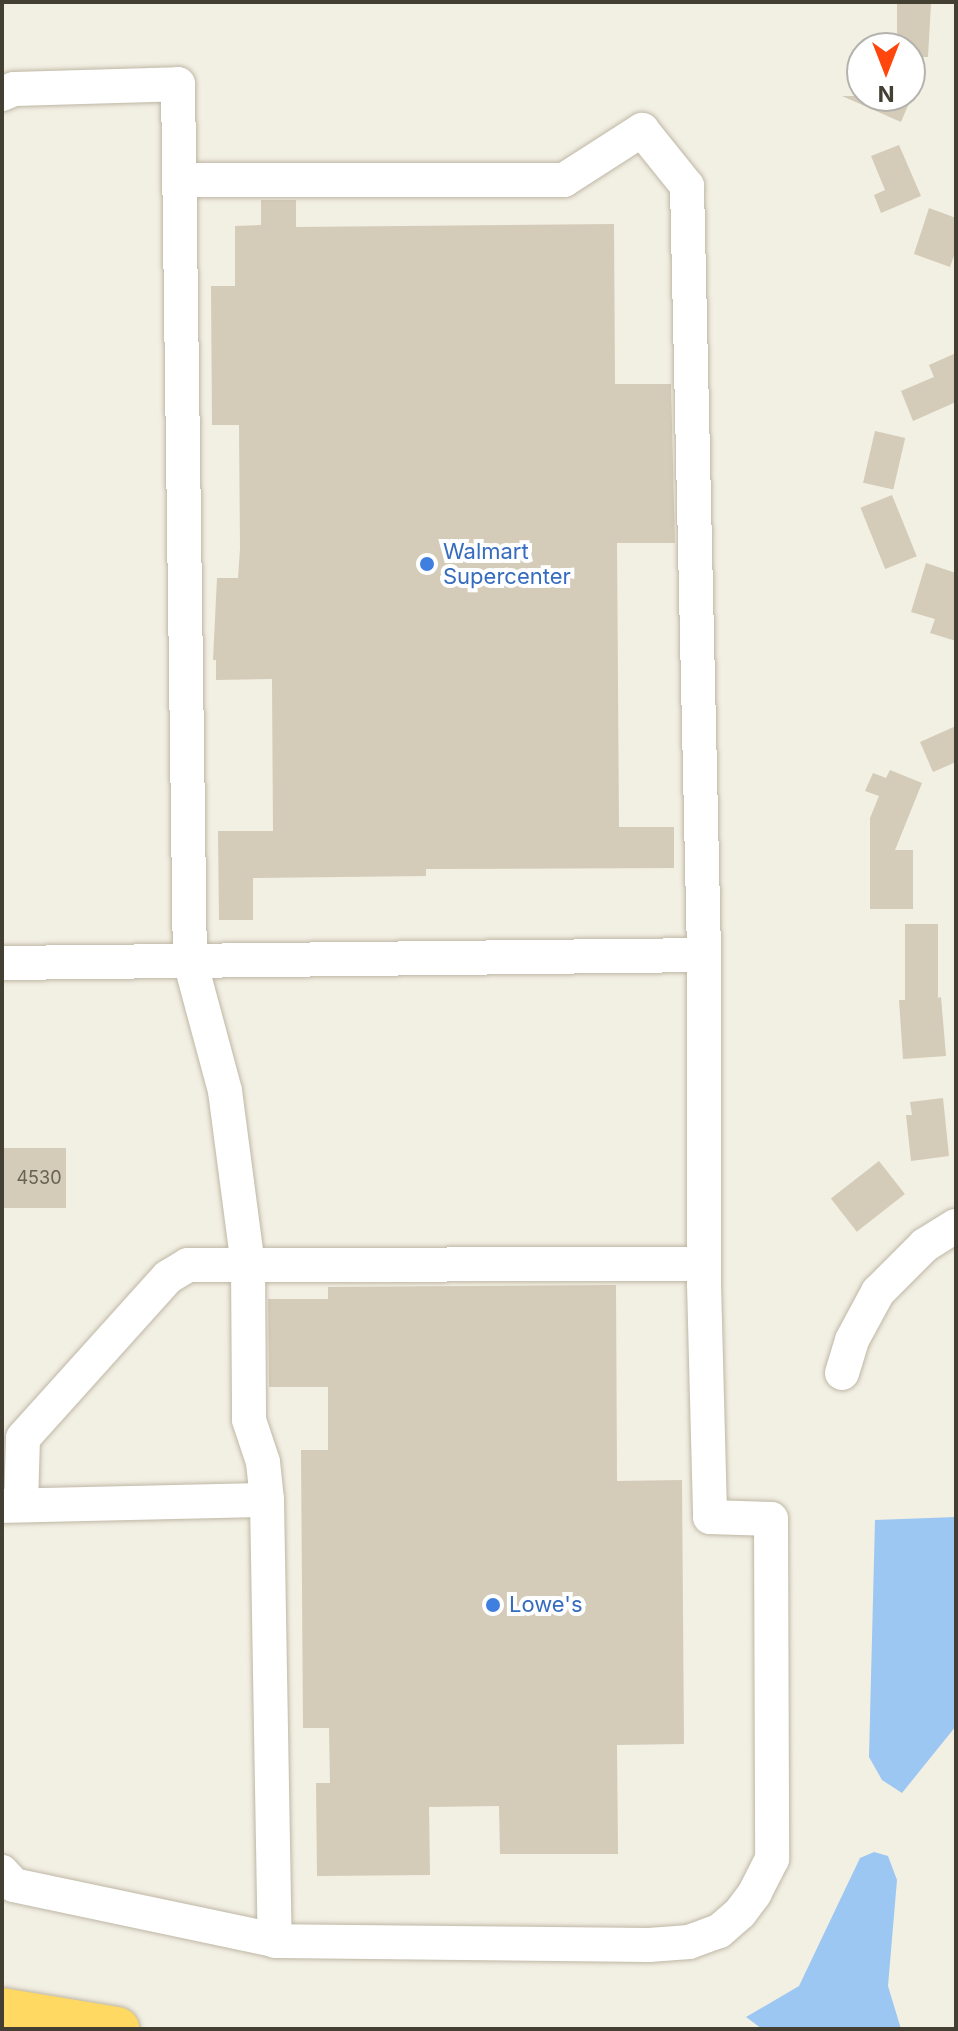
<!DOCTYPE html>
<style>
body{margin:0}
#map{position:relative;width:958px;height:2031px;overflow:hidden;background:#f2efe3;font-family:Inter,sans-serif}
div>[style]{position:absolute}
.water>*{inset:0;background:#9cc7f2}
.building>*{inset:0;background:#d4cbb8;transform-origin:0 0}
.roads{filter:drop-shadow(0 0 2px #beb7a5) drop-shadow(0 0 2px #beb7a5)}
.minor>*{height:34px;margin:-17px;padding:0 17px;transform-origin:17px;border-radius:17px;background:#fff}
.highway>*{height:44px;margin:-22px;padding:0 22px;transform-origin:22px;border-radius:22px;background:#ffd961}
.dots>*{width:22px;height:22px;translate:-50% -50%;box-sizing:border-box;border:4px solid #fff;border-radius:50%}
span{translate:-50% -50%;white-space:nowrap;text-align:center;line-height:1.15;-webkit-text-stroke:8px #fff;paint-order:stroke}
.number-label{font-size:18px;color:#686254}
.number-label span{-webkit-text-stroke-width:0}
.shop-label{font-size:22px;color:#366cbe}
.left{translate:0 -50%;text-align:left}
.frame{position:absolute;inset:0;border:4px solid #443f33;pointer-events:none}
.north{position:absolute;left:846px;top:32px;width:80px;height:80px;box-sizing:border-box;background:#fff;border:2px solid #b4b2ad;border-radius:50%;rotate:180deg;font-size:22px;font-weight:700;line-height:32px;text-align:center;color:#443f33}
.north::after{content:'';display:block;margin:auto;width:28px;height:36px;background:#ff470d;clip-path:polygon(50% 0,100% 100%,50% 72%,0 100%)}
</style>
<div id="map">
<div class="water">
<i style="clip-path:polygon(956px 1517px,956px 1726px,902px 1793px,882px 1780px,869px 1757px,875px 1520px)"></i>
<i style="clip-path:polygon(874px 1852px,888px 1856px,897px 1880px,888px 1986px,901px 2029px,762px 2029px,746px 2017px,799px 1986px,860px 1858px)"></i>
</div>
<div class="building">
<i style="clip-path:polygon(897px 2px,931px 3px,928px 57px,910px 57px,910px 48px,897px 44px)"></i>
<i style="clip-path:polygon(842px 96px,912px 96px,901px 122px)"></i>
<i style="clip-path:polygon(899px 145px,921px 196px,881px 213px,874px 195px,885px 190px,871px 156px)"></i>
<i style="clip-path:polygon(261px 200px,296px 200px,296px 227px,614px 224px,615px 384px,671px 384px,675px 543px,617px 543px,619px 827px,674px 827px,674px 868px,426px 869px,426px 876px,253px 878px,253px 920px,219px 920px,218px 831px,273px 831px,272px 679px,216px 680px,216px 660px,213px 660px,217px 578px,238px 578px,240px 549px,239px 425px,212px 425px,211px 286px,235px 286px,235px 226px,261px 225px)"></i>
<i style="clip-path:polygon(929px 208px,956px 218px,956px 250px,950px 267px,914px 254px)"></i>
<i style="clip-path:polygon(956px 353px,956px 402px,913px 421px,901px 391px,934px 377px,929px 365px)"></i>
<i style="left:875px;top:431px;width:31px;height:53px;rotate:13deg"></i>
<i style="left:892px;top:495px;width:66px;height:34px;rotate:68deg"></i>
<i style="clip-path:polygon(926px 563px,956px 573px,956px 641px,930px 633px,935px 619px,911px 612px)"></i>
<i style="clip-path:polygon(956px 726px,956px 762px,933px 772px,920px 742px)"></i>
<i style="clip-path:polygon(890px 770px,922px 783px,895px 850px,913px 850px,913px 909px,870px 909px,870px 818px,879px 796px,865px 791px,873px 773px,886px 778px)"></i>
<i style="clip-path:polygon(905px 924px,938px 924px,938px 998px,941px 997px,946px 1056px,903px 1059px,899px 1000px,905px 1000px)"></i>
<i style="clip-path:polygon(943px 1098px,949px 1156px,911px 1161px,906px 1115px,912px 1115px,910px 1102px)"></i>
<i style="left:66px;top:1148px;width:60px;height:64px;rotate:90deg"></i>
<i style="left:879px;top:1161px;width:42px;height:61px;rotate:52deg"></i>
<i style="clip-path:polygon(616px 1285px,617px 1481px,682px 1480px,684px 1744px,617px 1745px,618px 1854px,500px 1854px,499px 1806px,429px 1807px,430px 1875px,317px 1876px,316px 1783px,330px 1783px,329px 1728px,303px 1728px,301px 1450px,328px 1450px,328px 1387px,269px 1387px,268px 1299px,328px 1299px,328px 1287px)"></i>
</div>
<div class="roads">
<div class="minor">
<i style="left:2px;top:94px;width:13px;rotate:-23deg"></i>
<i style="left:14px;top:89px;width:164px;rotate:-1.7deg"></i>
<i style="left:178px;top:84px;width:877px;rotate:89.22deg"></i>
<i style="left:190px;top:961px;width:135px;rotate:74.9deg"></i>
<i style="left:225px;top:1091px;width:177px;rotate:82.5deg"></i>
<i style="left:248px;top:1266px;width:154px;rotate:89.6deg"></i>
<i style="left:249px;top:1420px;width:44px;rotate:71.6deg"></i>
<i style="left:263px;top:1462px;width:38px;rotate:84deg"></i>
<i style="left:180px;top:180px;width:384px"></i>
<i style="left:564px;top:180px;width:93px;rotate:-32.7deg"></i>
<i style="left:642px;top:130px;width:72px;rotate:51.2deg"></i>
<i style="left:687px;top:186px;width:769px;rotate:88.73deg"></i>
<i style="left:2px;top:963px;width:702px;rotate:-0.65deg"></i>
<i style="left:704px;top:955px;width:329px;rotate:90deg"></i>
<i style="left:704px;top:1284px;width:233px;rotate:88.5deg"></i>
<i style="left:710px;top:1517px;width:61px;rotate:1.9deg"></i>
<i style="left:771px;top:1519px;width:340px;rotate:89.8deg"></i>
<i style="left:772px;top:1859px;width:38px;rotate:117deg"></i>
<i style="left:755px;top:1893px;width:25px;rotate:127deg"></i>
<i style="left:740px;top:1913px;width:28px;rotate:139deg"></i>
<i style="left:719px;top:1931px;width:32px;rotate:160deg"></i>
<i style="left:689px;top:1942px;width:40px;rotate:175.7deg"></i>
<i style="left:649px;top:1945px;width:370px;rotate:-179.4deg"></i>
<i style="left:279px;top:1941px;width:271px;rotate:-168.1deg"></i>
<i style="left:14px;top:1885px;width:18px;rotate:-133deg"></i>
<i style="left:842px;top:1373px;width:34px;rotate:-73deg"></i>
<i style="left:852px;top:1340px;width:55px;rotate:-61.6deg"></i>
<i style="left:878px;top:1292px;width:66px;rotate:-45deg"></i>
<i style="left:925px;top:1245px;width:36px;rotate:-32deg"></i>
<i style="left:21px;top:1505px;width:67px;rotate:-88.3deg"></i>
<i style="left:23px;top:1438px;width:217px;rotate:-48deg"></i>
<i style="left:168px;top:1277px;width:23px;rotate:-31deg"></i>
<i style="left:188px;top:1265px;width:516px;rotate:-0.11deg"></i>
<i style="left:2px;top:1506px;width:265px;rotate:-1.3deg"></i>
<i style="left:267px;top:1500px;width:441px;rotate:89deg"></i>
</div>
<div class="highway">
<i style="left:2px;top:2010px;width:117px;rotate:9.4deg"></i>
</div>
</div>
<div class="dots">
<i style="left:427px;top:564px;background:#3f7fe0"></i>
<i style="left:493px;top:1605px;background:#3f7fe0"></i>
</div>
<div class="number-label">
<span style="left:39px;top:1178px">4530</span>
</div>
<div class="shop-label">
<span class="left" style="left:443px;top:564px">Walmart<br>Supercenter</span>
<span class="left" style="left:509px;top:1605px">Lowe's</span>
</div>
<div class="frame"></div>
<div class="north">N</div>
</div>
